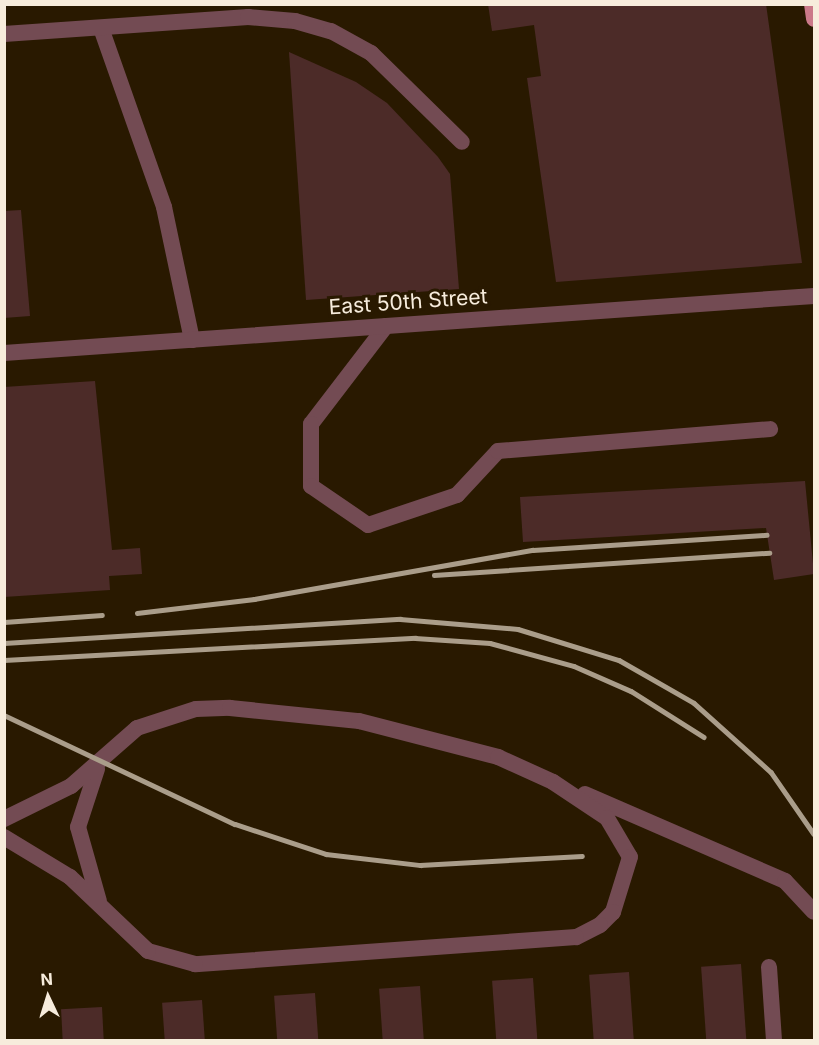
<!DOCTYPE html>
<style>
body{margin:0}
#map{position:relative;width:819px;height:1045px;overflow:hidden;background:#291900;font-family:Inter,sans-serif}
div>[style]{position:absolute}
.building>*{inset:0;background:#4c2b28;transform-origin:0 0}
.service>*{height:16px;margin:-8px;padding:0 8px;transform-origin:8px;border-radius:8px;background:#734b53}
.minor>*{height:16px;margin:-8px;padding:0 8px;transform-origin:8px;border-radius:8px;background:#734b53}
.primary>*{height:16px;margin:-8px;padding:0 8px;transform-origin:8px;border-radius:8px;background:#cb7989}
.rail>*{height:4.5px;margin:-2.25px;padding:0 2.25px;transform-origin:2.25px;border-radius:2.25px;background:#aa9d8a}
span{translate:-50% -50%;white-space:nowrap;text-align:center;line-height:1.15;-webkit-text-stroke:6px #291900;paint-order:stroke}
.street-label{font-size:21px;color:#f7ecdc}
.frame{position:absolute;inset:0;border:6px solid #f7ecdc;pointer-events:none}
.north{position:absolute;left:18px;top:967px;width:60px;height:60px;-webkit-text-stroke:4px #291900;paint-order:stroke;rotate:356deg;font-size:16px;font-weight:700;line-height:24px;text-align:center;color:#f7ecdc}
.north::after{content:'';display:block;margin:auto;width:21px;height:27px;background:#f7ecdc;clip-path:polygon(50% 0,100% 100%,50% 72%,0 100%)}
</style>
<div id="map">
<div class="building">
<i style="clip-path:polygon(488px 4px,766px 4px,802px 263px,556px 282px,527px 78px,541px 76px,534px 25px,492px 31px)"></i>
<i style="clip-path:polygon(289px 52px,356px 82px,387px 103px,438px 157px,450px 174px,459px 289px,306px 300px)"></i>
<i style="clip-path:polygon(21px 210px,30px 316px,4px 318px,4px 211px)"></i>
<i style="clip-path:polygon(95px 381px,112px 550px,140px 548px,142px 574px,109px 576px,110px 590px,4px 597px,4px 387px)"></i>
<i style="clip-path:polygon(805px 481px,814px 574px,774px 580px,766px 528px,523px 542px,520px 497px)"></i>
<i style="left:741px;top:964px;width:77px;height:40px;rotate:86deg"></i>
<i style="left:629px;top:972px;width:69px;height:40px;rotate:86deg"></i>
<i style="left:533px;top:978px;width:63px;height:41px;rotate:86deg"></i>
<i style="left:420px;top:986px;width:55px;height:41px;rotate:86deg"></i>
<i style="left:315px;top:993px;width:48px;height:41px;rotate:86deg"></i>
<i style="left:202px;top:1000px;width:41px;height:40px;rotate:86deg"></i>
<i style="left:102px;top:1007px;width:34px;height:41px;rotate:87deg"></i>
</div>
<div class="service">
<i style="left:101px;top:28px;width:190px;rotate:70.6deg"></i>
<i style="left:164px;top:207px;width:136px;rotate:78.1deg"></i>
<i style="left:4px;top:34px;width:245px;rotate:-4deg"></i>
<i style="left:248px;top:17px;width:47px;rotate:4.9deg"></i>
<i style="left:295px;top:21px;width:37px;rotate:16deg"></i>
<i style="left:331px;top:31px;width:46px;rotate:28.8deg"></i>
<i style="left:371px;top:53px;width:127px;rotate:44.4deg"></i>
<i style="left:386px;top:326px;width:123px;rotate:127.4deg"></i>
<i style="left:311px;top:424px;width:62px;rotate:90deg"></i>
<i style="left:311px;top:486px;width:69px;rotate:34.4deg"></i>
<i style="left:368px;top:525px;width:94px;rotate:-18.6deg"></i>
<i style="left:457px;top:495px;width:60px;rotate:-47deg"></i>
<i style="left:498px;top:451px;width:273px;rotate:-4.6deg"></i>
<i style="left:97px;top:769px;width:61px;rotate:108.1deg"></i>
<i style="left:78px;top:827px;width:77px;rotate:74.2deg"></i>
<i style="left:585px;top:794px;width:218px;rotate:23.5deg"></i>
<i style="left:785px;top:881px;width:42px;rotate:46.9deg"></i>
<i style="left:4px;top:819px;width:75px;rotate:-26.2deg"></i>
<i style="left:71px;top:786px;width:88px;rotate:-41.3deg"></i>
<i style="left:137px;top:728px;width:62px;rotate:-17.9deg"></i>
<i style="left:196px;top:709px;width:34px;rotate:-2deg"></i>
<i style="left:230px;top:708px;width:130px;rotate:5.8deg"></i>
<i style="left:359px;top:721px;width:144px;rotate:14.5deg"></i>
<i style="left:498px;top:757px;width:60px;rotate:24.4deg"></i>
<i style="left:553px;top:782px;width:65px;rotate:33.7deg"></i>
<i style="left:607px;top:818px;width:45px;rotate:59.5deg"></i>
<i style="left:630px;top:857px;width:58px;rotate:107.2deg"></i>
<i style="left:613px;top:912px;width:18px;rotate:135deg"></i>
<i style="left:600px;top:925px;width:27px;rotate:153deg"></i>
<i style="left:576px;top:937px;width:382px;rotate:175.9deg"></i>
<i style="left:195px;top:964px;width:49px;rotate:-164.5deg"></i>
<i style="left:148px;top:951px;width:108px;rotate:-136.5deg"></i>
<i style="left:70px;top:877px;width:77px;rotate:-148.8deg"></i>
<i style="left:769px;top:967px;width:73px;rotate:86.1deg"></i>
</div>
<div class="minor">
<i style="left:4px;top:353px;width:812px;rotate:-4.03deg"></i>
</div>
<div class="primary">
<i style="left:812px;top:4px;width:15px;rotate:82deg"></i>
</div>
<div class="rail">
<i style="left:434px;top:575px;width:336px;rotate:-3.8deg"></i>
<i style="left:137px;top:613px;width:118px;rotate:-6.8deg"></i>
<i style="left:254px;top:599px;width:283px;rotate:-10deg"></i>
<i style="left:533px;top:550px;width:234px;rotate:-3.7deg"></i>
<i style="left:4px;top:622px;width:98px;rotate:-4.1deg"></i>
<i style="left:4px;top:643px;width:397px;rotate:-3.5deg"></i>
<i style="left:400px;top:619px;width:118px;rotate:4.8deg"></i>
<i style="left:518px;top:629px;width:106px;rotate:17.1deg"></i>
<i style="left:619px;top:660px;width:86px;rotate:29.8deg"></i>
<i style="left:694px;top:703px;width:103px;rotate:41.9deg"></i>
<i style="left:771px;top:772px;width:75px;rotate:55.3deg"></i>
<i style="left:4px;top:660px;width:412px;rotate:-3.1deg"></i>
<i style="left:415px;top:638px;width:75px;rotate:3.8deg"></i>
<i style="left:490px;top:643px;width:87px;rotate:15.3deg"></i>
<i style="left:574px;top:666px;width:62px;rotate:23.7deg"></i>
<i style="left:631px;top:691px;width:86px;rotate:32.2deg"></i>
<i style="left:4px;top:715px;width:255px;rotate:25.3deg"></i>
<i style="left:235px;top:824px;width:96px;rotate:18.2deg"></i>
<i style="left:326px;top:854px;width:95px;rotate:6.7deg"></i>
<i style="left:420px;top:865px;width:162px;rotate:-3.2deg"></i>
</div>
<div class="street-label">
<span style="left:408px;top:302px;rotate:-4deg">East 50th Street</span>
</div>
<div class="frame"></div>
<div class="north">N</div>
</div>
